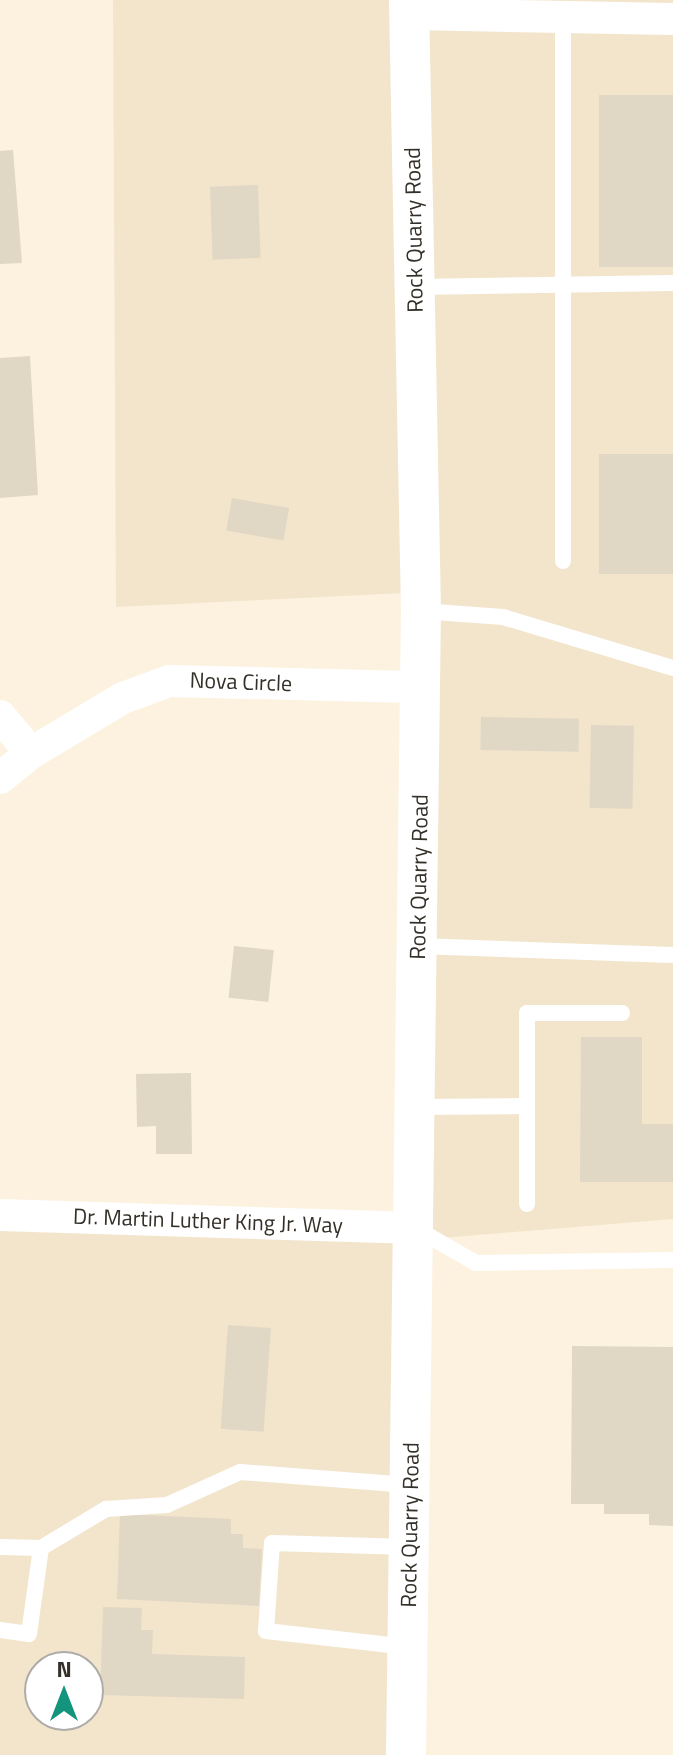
<!DOCTYPE html>
<style>
body{margin:0}
#map{position:relative;width:673px;height:1755px;overflow:hidden;background:#fcf2df;font-family:"Titillium Web",sans-serif}
div>[style]{position:absolute}
.built>*{inset:0;background:#f2e5cc}
.building>*{inset:0;background:#e1d7c5;transform-origin:0 0}
.service>*{height:16px;margin:-8px;padding:0 8px;transform-origin:8px;border-radius:8px;background:#fff}
.minor>*{height:32px;margin:-16px;padding:0 16px;transform-origin:16px;border-radius:16px;background:#fff}
.tertiary>*{height:40px;margin:-20px;padding:0 20px;transform-origin:20px;border-radius:20px;background:#fff}
span{translate:-50% -50%;white-space:nowrap;text-align:center;line-height:1.15;-webkit-text-stroke:6px #fff;paint-order:stroke}
.street-label{font-size:22px;color:#343029}
.north{position:absolute;left:24px;top:1651px;width:80px;height:80px;box-sizing:border-box;background:#fff;border:2px solid #aeaca9;border-radius:50%;rotate:0deg;font-size:22px;font-weight:700;line-height:32px;text-align:center;color:#343029}
.north::after{content:'';display:block;margin:auto;width:28px;height:36px;background:#12947d;clip-path:polygon(50% 0,100% 100%,50% 72%,0 100%)}
</style>
<div id="map">
<div class="built">
<i style="clip-path:polygon(evenodd,113px 0,673px 0,673px 1219px,417px 1240px,410px 1755px,0 1755px,0 1228px,415px 1240px,424px 592px,116px 607px,113px 0,40px 1667px,88px 1667px,88px 1715px,40px 1715px,40px 1667px)"></i>
</div>
<div class="building">
<i style="left:599px;top:95px;width:74px;height:172px"></i>
<i style="clip-path:polygon(13px 150px,22px 263px,0 264px,0 151px)"></i>
<i style="left:258px;top:185px;width:73px;height:48px;rotate:88deg"></i>
<i style="clip-path:polygon(30px 356px,38px 495px,0 498px,0 358px)"></i>
<i style="left:599px;top:454px;width:74px;height:120px"></i>
<i style="left:232px;top:498px;width:58px;height:33px;rotate:10deg"></i>
<i style="left:481px;top:717px;width:98px;height:33px;rotate:1deg"></i>
<i style="left:591px;top:725px;width:43px;height:83px;rotate:1deg"></i>
<i style="left:234px;top:946px;width:40px;height:52px;rotate:6deg"></i>
<i style="clip-path:polygon(581px 1037px,642px 1037px,642px 1124px,673px 1124px,673px 1182px,580px 1182px)"></i>
<i style="clip-path:polygon(191px 1073px,192px 1154px,156px 1154px,156px 1126px,137px 1127px,136px 1074px)"></i>
<i style="left:228px;top:1325px;width:43px;height:104px;rotate:4deg"></i>
<i style="clip-path:polygon(572px 1346px,673px 1347px,673px 1526px,649px 1525px,649px 1514px,604px 1514px,604px 1504px,571px 1504px)"></i>
<i style="clip-path:polygon(120px 1514px,231px 1519px,231px 1534px,243px 1534px,243px 1548px,262px 1549px,259px 1606px,117px 1599px)"></i>
<i style="clip-path:polygon(103px 1607px,142px 1608px,141px 1630px,153px 1630px,152px 1654px,245px 1657px,244px 1699px,100px 1695px)"></i>
</div>
<div class="service">
<i style="left:563px;top:17px;width:544px;rotate:90deg"></i>
<i style="left:415px;top:287px;width:258px;rotate:-0.9deg"></i>
<i style="left:422px;top:611px;width:81px;rotate:4.2deg"></i>
<i style="left:503px;top:617px;width:177px;rotate:16.7deg"></i>
<i style="left:418px;top:946px;width:255px;rotate:2deg"></i>
<i style="left:527px;top:1106px;width:93px;rotate:-90deg"></i>
<i style="left:527px;top:1013px;width:95px"></i>
<i style="left:417px;top:1107px;width:110px;rotate:-0.5deg"></i>
<i style="left:527px;top:1106px;width:98px;rotate:90deg"></i>
<i style="left:417px;top:1229px;width:68px;rotate:30deg"></i>
<i style="left:476px;top:1263px;width:197px;rotate:-0.9deg"></i>
<i style="left:0;top:1547px;width:41px;rotate:1.4deg"></i>
<i style="left:41px;top:1548px;width:76px;rotate:-31deg"></i>
<i style="left:106px;top:1509px;width:61px;rotate:-3.8deg"></i>
<i style="left:167px;top:1505px;width:80px;rotate:-24.3deg"></i>
<i style="left:240px;top:1472px;width:169px;rotate:4.4deg"></i>
<i style="left:0;top:1630px;width:29px;rotate:8deg"></i>
<i style="left:29px;top:1634px;width:87px;rotate:-82.1deg"></i>
<i style="left:408px;top:1647px;width:143px;rotate:-173.6deg"></i>
<i style="left:266px;top:1631px;width:88px;rotate:-86.1deg"></i>
<i style="left:272px;top:1543px;width:136px;rotate:1.7deg"></i>
</div>
<div class="minor">
<i style="left:410px;top:14px;width:263px;rotate:1.1deg"></i>
<i style="left:0;top:716px;width:48px;rotate:50deg"></i>
<i style="left:0;top:778px;width:40px;rotate:-39deg"></i>
<i style="left:31px;top:753px;width:107px;rotate:-30.9deg"></i>
<i style="left:123px;top:698px;width:49px;rotate:-20.3deg"></i>
<i style="left:169px;top:681px;width:251px;rotate:1.4deg"></i>
<i style="left:0;top:1215px;width:415px;rotate:1.8deg"></i>
</div>
<div class="tertiary">
<i style="left:406px;top:1755px;width:1144px;rotate:-89.25deg"></i>
<i style="left:421px;top:611px;width:611px;rotate:-91.13deg"></i>
</div>
<div class="street-label">
<span style="left:414px;top:230px;rotate:-91deg">Rock Quarry Road</span>
<span style="left:241px;top:682px;rotate:2deg">Nova Circle</span>
<span style="left:419px;top:877px;rotate:-89deg">Rock Quarry Road</span>
<span style="left:208px;top:1221px;rotate:2deg">Dr. Martin Luther King Jr. Way</span>
<span style="left:410px;top:1525px;rotate:-89deg">Rock Quarry Road</span>
</div>
<div class="north">N</div>
</div>
